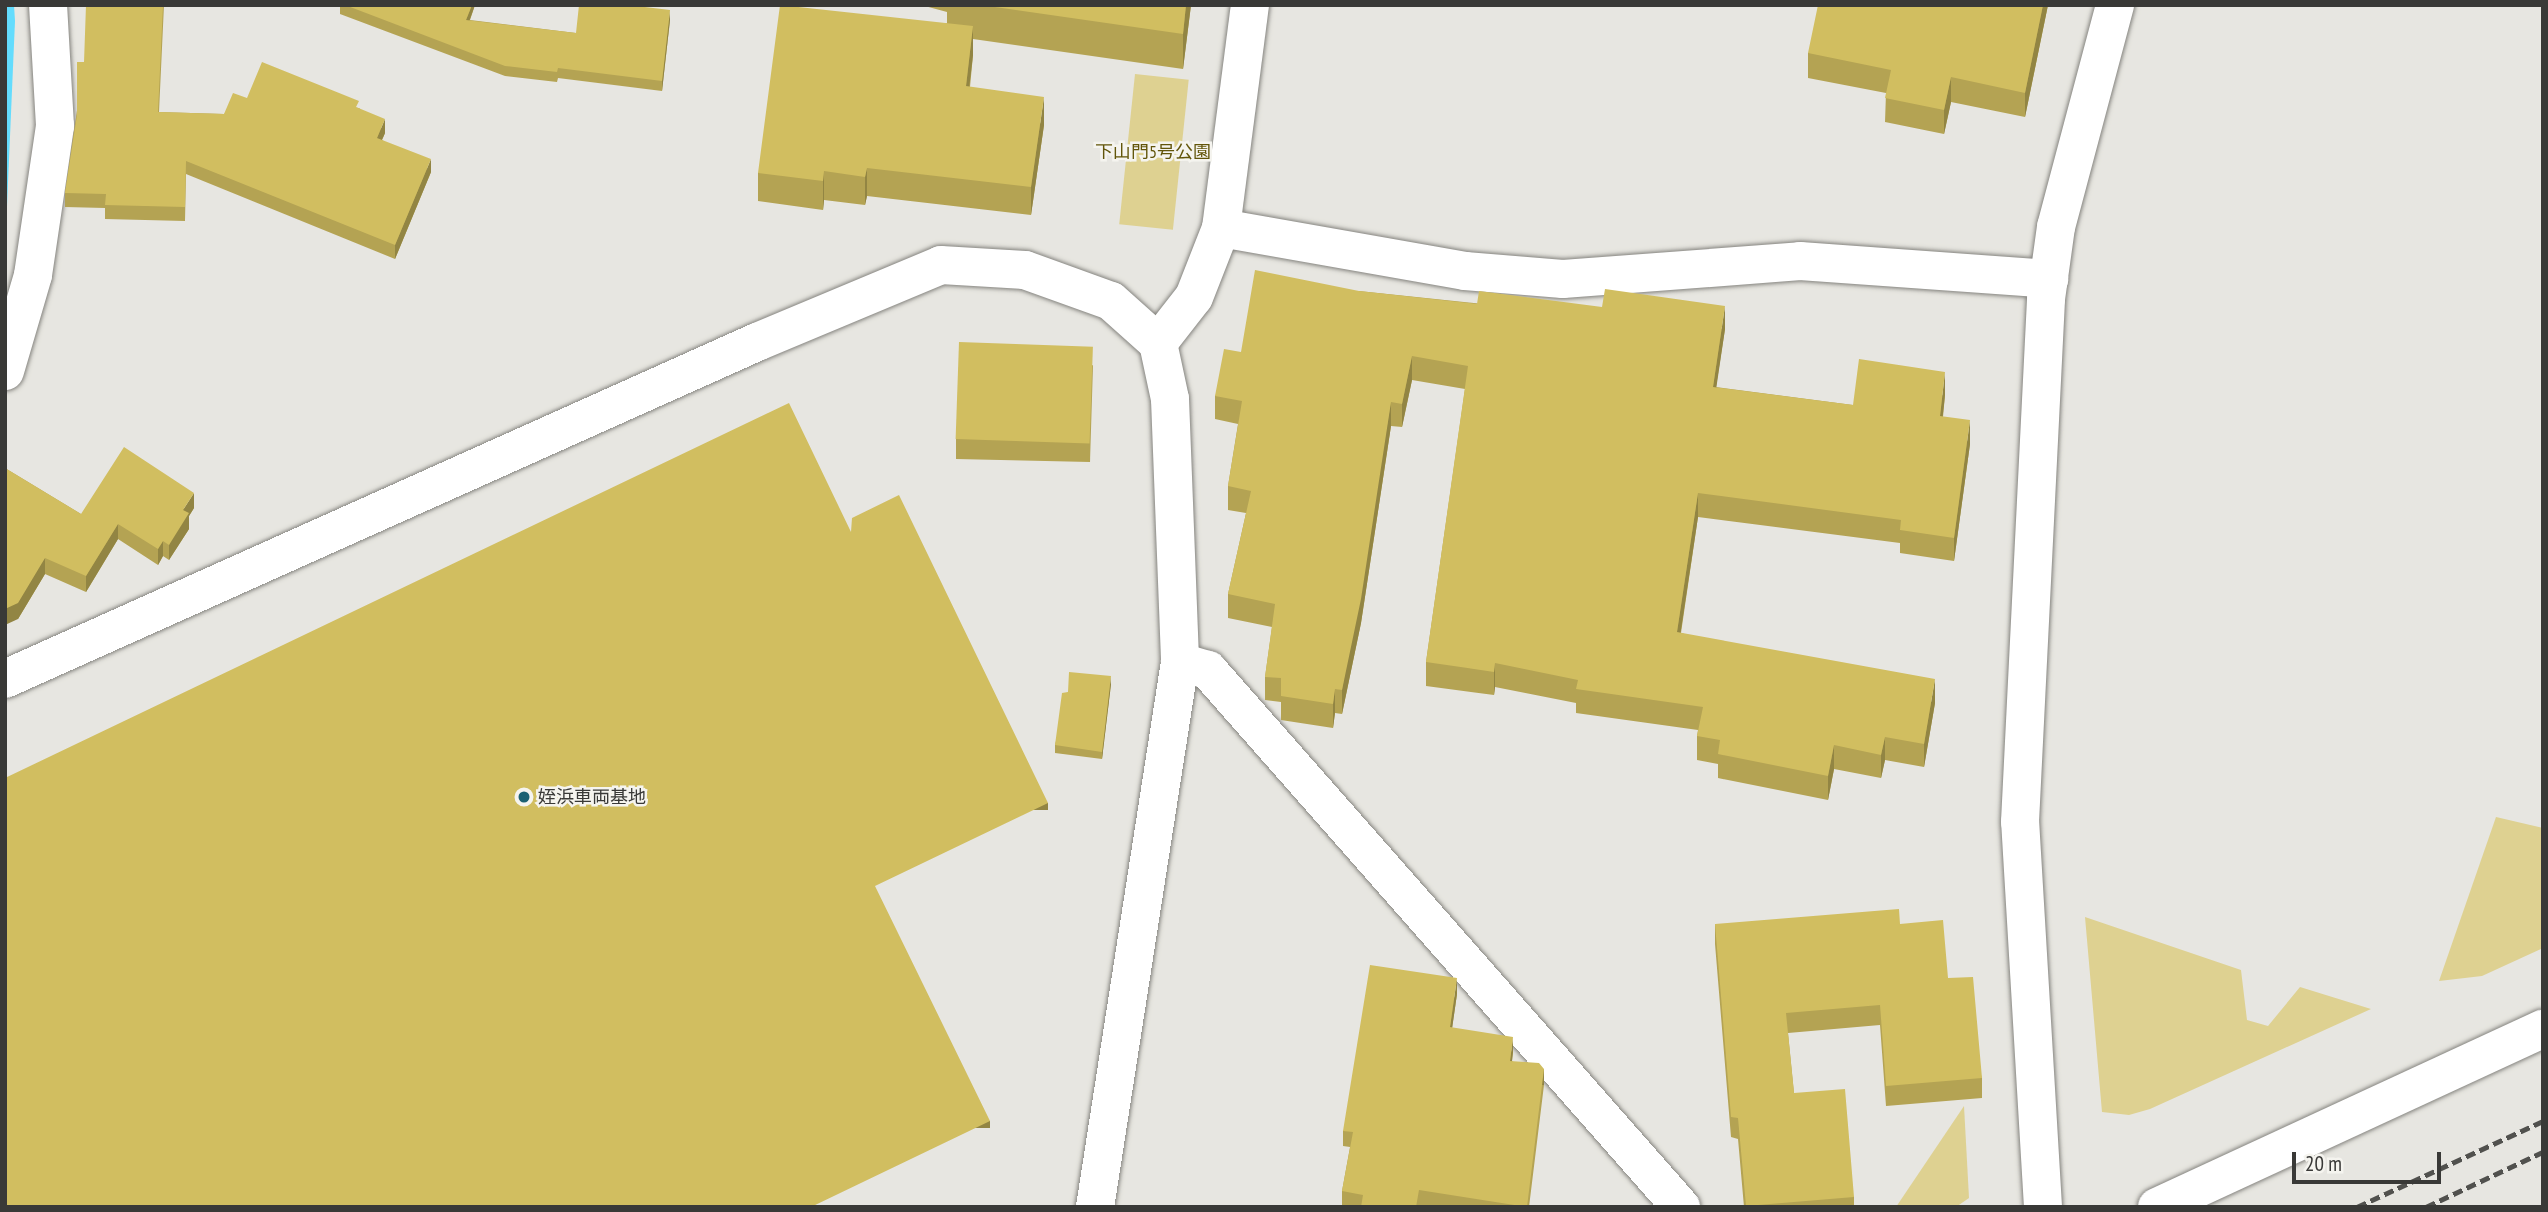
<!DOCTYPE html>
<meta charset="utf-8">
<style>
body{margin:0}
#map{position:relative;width:2548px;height:1212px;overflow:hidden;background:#e7e6e1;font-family:"PT Sans Narrow","Noto Sans JP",sans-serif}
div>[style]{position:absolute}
.green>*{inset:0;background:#ded191;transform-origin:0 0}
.water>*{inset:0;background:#63dcfd}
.roads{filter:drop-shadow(0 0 2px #85847f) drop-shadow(0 0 2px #85847f)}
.minor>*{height:38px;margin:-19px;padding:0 19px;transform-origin:19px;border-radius:19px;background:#fff}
.tertiary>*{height:38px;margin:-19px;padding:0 19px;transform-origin:19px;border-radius:19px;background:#fff}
.rail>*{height:5px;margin-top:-2.5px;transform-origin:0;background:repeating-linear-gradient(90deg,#51514e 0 10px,transparent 0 15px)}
.wall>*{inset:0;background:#b4a353}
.shaded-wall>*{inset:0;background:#928543;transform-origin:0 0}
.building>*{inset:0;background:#d1be60;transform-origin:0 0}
.dots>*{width:19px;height:19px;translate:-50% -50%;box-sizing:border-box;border:4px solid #f5f4ef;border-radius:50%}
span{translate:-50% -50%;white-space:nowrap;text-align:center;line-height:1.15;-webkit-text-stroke:5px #f5f4ef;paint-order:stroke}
.park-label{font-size:18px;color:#62550a}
.poi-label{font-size:18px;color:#393937}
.left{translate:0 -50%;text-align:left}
.frame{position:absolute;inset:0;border:7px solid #393937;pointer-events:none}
.scale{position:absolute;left:2292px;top:1152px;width:149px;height:32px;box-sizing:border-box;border:4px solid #393937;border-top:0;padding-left:9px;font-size:21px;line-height:24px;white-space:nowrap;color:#393937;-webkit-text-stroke:5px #f5f4ef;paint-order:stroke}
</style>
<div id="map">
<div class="green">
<i style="left:1135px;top:74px;width:54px;height:151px;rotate:6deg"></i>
<i style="clip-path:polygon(2496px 817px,2543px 828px,2543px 948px,2482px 976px,2439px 981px)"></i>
<i style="clip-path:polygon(2085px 917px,2241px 970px,2247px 1020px,2268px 1026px,2300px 987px,2371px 1009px,2150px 1109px,2129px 1115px,2102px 1112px)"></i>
<i style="clip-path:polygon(1964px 1106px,1969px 1198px,1956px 1207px,1896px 1207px)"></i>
</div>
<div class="water">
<i style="clip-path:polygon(5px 5px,14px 5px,15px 21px,5px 252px)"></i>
</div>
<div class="roads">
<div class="minor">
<i style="left:1221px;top:228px;width:248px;rotate:10deg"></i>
<i style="left:1465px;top:271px;width:98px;rotate:4.7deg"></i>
<i style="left:1563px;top:279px;width:238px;rotate:-4.3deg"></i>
<i style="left:1800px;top:261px;width:250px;rotate:4.1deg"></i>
<i style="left:1158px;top:343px;width:58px;rotate:-52deg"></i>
<i style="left:1194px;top:297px;width:74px;rotate:-68.6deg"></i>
<i style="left:1221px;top:228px;width:225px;rotate:-82.6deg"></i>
<i style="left:5px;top:371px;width:100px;rotate:-73.7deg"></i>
<i style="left:33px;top:275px;width:151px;rotate:-81.6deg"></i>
<i style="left:55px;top:126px;width:121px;rotate:-93.3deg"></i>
<i style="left:1180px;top:662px;width:29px;rotate:16deg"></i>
<i style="left:1208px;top:670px;width:716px;rotate:48.63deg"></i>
<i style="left:2043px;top:1207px;width:386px;rotate:-93.4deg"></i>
<i style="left:2020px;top:822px;width:524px;rotate:-87.15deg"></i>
<i style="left:2046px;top:299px;width:73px;rotate:-82.1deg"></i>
<i style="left:2056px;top:227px;width:230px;rotate:-75.1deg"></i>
</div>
<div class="tertiary">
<i style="left:5px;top:679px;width:824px;rotate:-24.14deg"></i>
<i style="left:757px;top:342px;width:199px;rotate:-22.7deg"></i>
<i style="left:941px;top:265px;width:84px;rotate:3.4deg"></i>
<i style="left:1025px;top:270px;width:91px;rotate:19.8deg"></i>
<i style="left:1111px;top:301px;width:63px;rotate:41.8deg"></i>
<i style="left:1158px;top:343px;width:57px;rotate:77.9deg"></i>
<i style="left:1170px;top:399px;width:263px;rotate:87.8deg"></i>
<i style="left:1180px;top:662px;width:552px;rotate:98.86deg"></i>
<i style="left:2157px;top:1207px;width:425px;rotate:-24.8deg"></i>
</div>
</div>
<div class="rail">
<i style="left:2357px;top:1207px;width:205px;rotate:-24.8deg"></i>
<i style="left:2426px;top:1207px;width:129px;rotate:-25.2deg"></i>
</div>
<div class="wall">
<i style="clip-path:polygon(164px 5px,159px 112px,224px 114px,247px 98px,359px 108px,385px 133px,382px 140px,431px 172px,395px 259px,186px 174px,185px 221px,105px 219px,105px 208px,65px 207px,65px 193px,84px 62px)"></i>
<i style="clip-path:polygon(340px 5px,475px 5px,470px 20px,576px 33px,670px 20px,662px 91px,558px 78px,557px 82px,505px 76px,340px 14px)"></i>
<i style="clip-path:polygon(921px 5px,1191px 5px,1183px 69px,973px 39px,973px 55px,970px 87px,1044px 125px,1031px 215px,867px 196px,865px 205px,824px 200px,823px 210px,758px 201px,758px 173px,947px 23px,947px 12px)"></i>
<i style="clip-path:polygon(2048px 5px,2025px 117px,1951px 102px,1944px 134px,1885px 122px,1886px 93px,1808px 78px,1808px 53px)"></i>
<i style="clip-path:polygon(1359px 291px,1725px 329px,1716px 387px,1853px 405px,1945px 395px,1943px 417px,1970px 444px,1954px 561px,1900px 553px,1900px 543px,1698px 517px,1681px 633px,1935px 703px,1924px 767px,1885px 760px,1881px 778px,1834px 769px,1828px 800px,1718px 778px,1718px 764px,1697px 760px,1697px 736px,1698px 730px,1576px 713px,1576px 703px,1495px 687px,1494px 695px,1426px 686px,1426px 662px,1465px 389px,1412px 380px,1402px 427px,1391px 426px,1361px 623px,1342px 714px,1335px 713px,1333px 728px,1281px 720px,1281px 702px,1265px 700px,1265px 677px,1272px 627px,1228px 618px,1228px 594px,1246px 513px,1228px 510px,1228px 486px,1238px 424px,1215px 419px,1215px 396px,1241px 352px)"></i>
<i style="clip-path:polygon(1093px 365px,1090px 462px,956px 459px,956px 439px)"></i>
<i style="clip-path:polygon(5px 468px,81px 514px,194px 508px,189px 516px,189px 529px,169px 560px,163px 556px,158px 565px,118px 539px,86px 592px,45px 574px,18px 619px)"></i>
<i style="clip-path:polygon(1111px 684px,1102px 759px,1055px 753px,1055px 745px,1068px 692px)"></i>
<i style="clip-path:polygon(1715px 924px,1900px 924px,1948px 978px,1982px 1078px,1982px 1098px,1886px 1106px,1880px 1025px,1788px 1033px,1794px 1093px,1854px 1197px,1854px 1207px,1744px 1207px,1738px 1139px,1731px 1137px,1715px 944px)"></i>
<i style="clip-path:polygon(1457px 994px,1452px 1028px,1513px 1052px,1512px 1061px,1544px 1085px,1529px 1207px,1426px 1207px,1419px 1206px,1419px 1207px,1342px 1207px,1342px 1191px,1350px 1147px,1343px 1146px,1343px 1131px)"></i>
</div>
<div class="shaded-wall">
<i style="clip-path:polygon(472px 5px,475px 5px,466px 30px,466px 20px)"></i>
<i style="clip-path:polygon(1186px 5px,1191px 5px,1183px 69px,1183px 34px)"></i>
<i style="clip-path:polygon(2043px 5px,2048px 5px,2025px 117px,2025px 93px)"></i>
<i style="clip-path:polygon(670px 10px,670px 20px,662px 91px,662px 81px)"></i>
<i style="clip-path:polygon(973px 26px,973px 55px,966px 114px,966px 86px)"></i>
<i style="clip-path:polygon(1951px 77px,1951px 102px,1944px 134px,1944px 110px)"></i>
<i style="clip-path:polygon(1044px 97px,1044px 125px,1031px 215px,1031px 187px)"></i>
<i style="clip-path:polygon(385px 119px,385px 133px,377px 151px,377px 138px)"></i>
<i style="clip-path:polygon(431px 159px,431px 172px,395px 259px,395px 245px)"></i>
<i style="clip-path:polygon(867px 168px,867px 196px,865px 205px,865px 177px)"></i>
<i style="clip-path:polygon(824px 171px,824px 200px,823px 210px,823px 181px)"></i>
<i style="clip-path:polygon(1725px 306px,1725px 329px,1713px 410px,1713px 387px)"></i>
<i style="clip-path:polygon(1412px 356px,1412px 380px,1402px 427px,1402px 404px)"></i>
<i style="clip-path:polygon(1945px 372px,1945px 395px,1940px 440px,1940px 416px)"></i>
<i style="clip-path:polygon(1391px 402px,1391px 426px,1361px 623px,1342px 714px,1342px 690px)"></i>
<i style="clip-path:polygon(1970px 420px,1970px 444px,1954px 561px,1954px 538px)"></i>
<i style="clip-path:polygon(194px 493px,194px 508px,189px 516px,189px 529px,169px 560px,169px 545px,183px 510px)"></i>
<i style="clip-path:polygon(1698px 493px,1698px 517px,1677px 656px,1677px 632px)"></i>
<i style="clip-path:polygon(118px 524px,118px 539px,86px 592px,86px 576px)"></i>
<i style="clip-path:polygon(163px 541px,163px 556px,158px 565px,158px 549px)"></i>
<i style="clip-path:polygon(45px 558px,45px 574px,18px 619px,5px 625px,5px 609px)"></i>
<i style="clip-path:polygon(1495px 663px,1495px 687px,1494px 695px,1494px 672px)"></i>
<i style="clip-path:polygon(1111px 676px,1111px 684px,1102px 759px,1102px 752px)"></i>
<i style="clip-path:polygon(1935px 679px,1935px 703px,1924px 767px,1924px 744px)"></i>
<i style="clip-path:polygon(1335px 689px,1335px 713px,1333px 728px,1333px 704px)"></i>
<i style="clip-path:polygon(1885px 737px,1885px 760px,1881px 778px,1881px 755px)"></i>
<i style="clip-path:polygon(1834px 745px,1834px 769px,1828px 800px,1828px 776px)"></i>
<i style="left:1048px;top:803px;width:7px;height:192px;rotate:90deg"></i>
<i style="clip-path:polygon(1457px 978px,1457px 994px,1450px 1043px,1450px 1027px)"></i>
<i style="clip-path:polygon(1513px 1037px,1513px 1052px,1510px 1077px,1510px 1061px)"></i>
<i style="left:1544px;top:1069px;width:16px;height:139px;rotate:90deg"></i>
<i style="left:990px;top:1121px;width:7px;height:199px;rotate:90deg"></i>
</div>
<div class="building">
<i style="clip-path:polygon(86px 5px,163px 5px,158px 112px,224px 114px,233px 93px,247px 98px,262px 62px,359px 101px,356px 107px,385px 119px,377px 138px,431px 159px,395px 245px,186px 161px,185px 207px,105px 205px,106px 194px,65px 193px,77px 115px,77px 62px,84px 62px)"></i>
<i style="clip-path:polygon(345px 5px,472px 5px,466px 20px,576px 33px,579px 5px,628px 5px,670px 10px,662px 81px,558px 68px,557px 72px,505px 66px)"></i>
<i style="clip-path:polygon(780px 5px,973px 26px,966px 86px,1044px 97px,1031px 187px,867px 168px,865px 177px,824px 171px,823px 181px,758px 173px)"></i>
<i style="clip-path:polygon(981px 5px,1186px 5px,1183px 34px)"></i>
<i style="clip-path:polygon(1818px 5px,2043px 5px,2025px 93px,1951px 77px,1944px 110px,1885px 98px,1891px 70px,1808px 53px)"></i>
<i style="clip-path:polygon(1255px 270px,1359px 291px,1477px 304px,1479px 291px,1602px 307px,1605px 289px,1725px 306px,1713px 387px,1853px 405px,1859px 359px,1945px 372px,1940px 416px,1970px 420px,1954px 538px,1900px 530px,1901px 520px,1698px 493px,1677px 632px,1935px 679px,1924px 744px,1885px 737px,1881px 755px,1834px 745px,1828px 776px,1718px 754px,1720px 740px,1697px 736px,1703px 707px,1576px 689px,1578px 680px,1495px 663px,1494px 672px,1426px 662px,1468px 366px,1412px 356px,1402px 404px,1391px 402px,1361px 599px,1342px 690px,1335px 689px,1333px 704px,1281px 696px,1281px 678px,1265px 677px,1275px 604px,1228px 594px,1251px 491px,1228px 486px,1242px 401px,1215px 396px,1224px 349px,1241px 352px)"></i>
<i style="left:959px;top:342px;width:134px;height:97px;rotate:2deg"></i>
<i style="clip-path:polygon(789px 403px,851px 532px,852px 518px,899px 495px,1048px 803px,875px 886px,990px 1121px,811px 1207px,5px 1207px,5px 778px)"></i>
<i style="clip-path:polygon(124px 447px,194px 493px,183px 510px,189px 513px,169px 545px,163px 541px,158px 549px,118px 524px,86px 576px,45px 558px,18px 603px,5px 609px,5px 468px,81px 514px)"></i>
<i style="clip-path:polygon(1069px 672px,1111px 676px,1102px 752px,1055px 745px,1062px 693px,1068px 692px)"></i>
<i style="clip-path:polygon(1899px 909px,1900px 924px,1943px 920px,1948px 978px,1973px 977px,1982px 1078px,1886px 1086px,1880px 1005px,1786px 1013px,1794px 1093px,1845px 1089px,1854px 1197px,1746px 1206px,1738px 1118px,1731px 1117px,1715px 924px)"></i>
<i style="clip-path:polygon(1370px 965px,1457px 978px,1450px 1027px,1513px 1037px,1510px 1061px,1539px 1063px,1544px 1069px,1527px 1207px,1419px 1190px,1416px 1207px,1361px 1207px,1363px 1195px,1342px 1191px,1353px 1132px,1343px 1131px)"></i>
</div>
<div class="dots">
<i style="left:524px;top:797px;background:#1c6172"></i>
</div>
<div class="park-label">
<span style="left:1153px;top:152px">下山門5号公園</span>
</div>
<div class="poi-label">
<span class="left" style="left:538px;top:797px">姪浜車両基地</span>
</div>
<div class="frame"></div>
<div class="scale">20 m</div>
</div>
